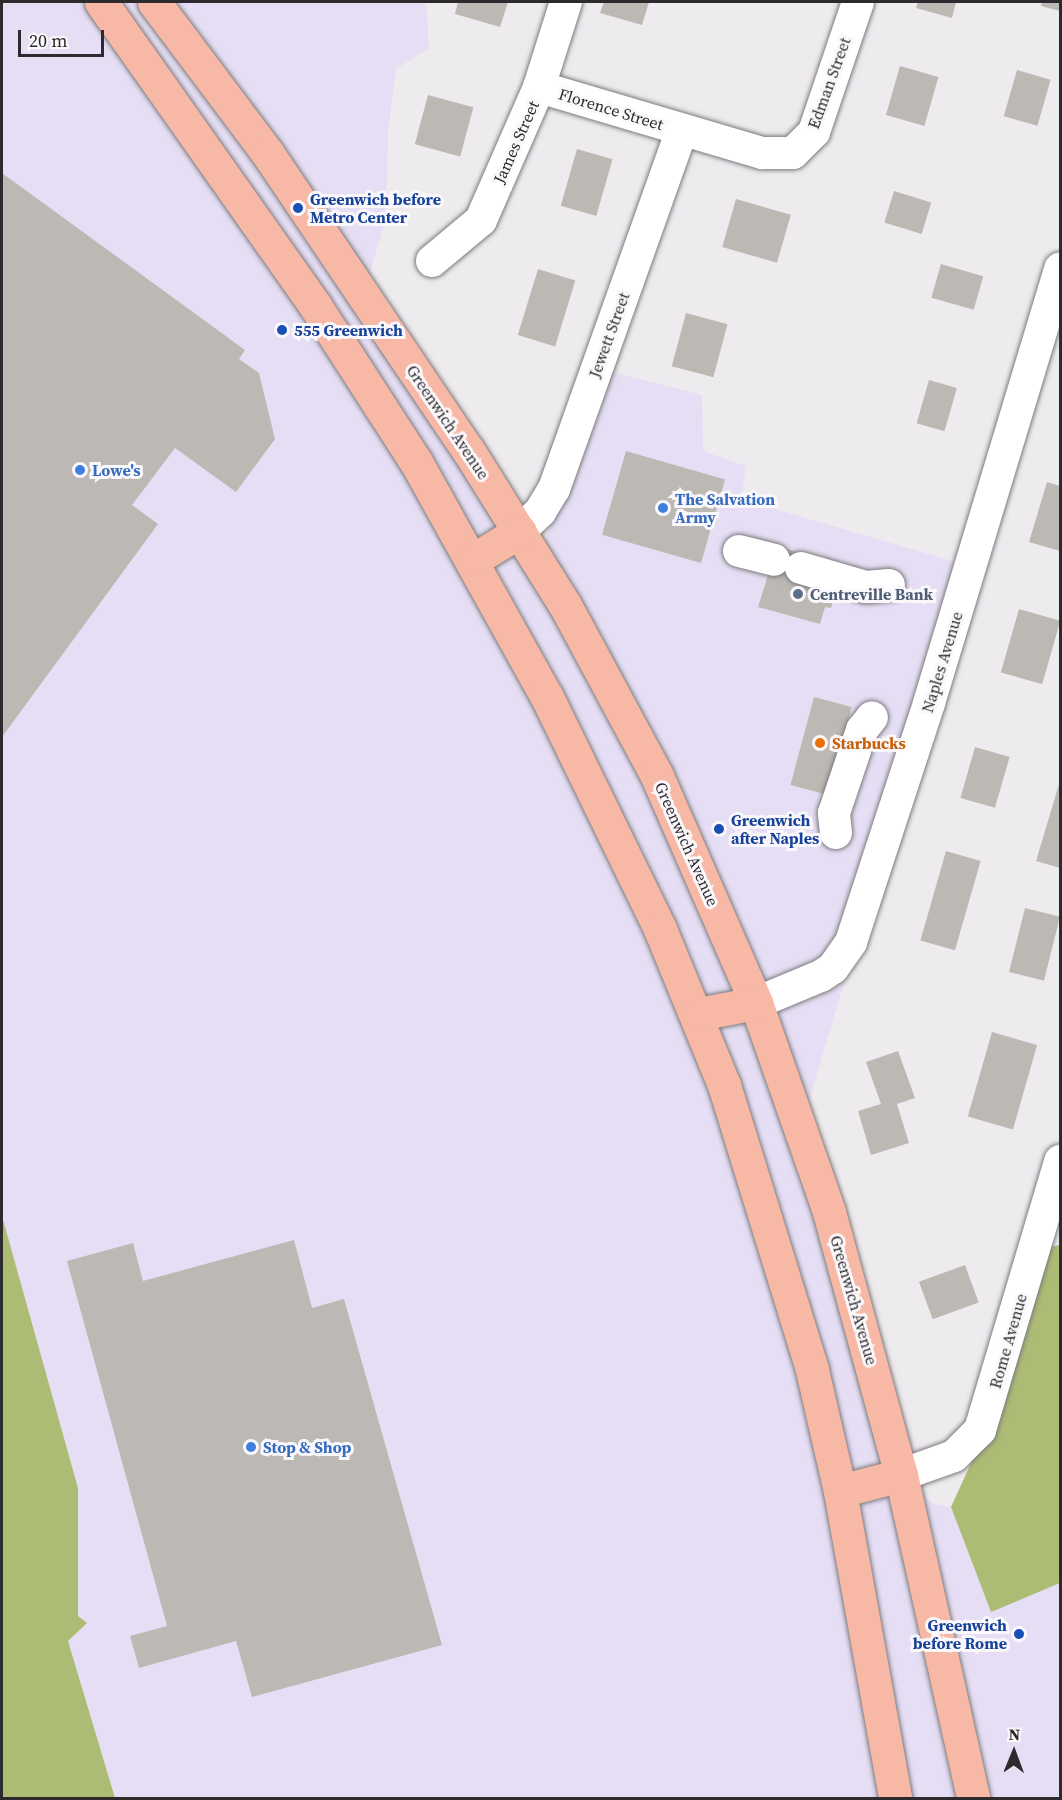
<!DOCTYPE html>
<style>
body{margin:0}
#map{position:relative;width:1062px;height:1800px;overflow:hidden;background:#eeebef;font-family:"Source Serif 4",serif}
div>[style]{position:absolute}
.commercial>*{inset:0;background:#e5def4}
.forest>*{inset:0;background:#adbc75}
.building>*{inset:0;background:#bcb9b5;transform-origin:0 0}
.roads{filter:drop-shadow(0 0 2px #7d7b7e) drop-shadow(0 0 2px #7d7b7e)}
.minor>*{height:32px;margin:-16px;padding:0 16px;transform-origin:16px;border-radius:16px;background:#fff}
.major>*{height:33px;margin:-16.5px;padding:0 16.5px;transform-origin:16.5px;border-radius:16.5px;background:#f8b8a6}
.dots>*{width:16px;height:16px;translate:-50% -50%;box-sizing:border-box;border:3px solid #fbf8fc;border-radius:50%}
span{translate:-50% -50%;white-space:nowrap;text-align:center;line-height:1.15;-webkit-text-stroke:6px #fbf8fc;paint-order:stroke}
.street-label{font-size:16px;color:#2c2a2c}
.transit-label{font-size:16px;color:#164399;font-weight:700}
.left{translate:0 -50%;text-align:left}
.right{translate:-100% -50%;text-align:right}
.shop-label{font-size:16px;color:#366cbe;font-weight:700}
.service-label{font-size:16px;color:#4e5e75;font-weight:700}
.food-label{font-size:16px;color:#c56008;font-weight:700}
.frame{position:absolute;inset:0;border:3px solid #2c2a2c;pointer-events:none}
.north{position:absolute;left:984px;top:1722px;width:60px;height:60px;-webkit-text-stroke:4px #fbf8fc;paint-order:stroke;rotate:1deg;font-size:16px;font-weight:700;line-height:24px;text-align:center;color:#2c2a2c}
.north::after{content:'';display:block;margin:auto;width:21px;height:27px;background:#2c2a2c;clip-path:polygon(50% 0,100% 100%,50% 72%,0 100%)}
.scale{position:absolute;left:18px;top:30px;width:86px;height:27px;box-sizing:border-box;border:3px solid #2c2a2c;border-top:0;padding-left:8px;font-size:18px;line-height:21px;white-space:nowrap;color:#2c2a2c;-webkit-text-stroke:4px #fbf8fc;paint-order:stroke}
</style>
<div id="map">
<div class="commercial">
<i style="clip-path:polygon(2px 2px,426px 2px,429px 48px,396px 69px,388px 134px,386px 217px,361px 304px,538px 562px,600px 371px,608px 371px,702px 395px,703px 451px,746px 466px,741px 499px,969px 566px,807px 1107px,911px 1487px,934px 1504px,951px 1507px,991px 1611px,1060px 1583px,1060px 1798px,115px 1798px,68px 1641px,78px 1616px,78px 1488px,2px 1216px)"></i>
</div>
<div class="forest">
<i style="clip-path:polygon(2px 1216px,78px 1488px,78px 1616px,87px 1623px,68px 1641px,115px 1798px,2px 1798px)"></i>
<i style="clip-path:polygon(1060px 1245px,1060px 1583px,991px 1612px,951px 1507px,998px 1404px,1044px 1248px)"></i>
</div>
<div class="building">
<i style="clip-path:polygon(458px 2px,508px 2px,500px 27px,455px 14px)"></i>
<i style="clip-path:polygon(604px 2px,649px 2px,642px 25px,600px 13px)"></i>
<i style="clip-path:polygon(918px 2px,956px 2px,952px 18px,916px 8px)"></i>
<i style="clip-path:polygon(1042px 2px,1060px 2px,1060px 11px,1041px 6px)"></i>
<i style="left:900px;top:66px;width:40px;height:51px;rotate:16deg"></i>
<i style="left:1017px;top:70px;width:35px;height:48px;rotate:16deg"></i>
<i style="left:428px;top:95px;width:47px;height:51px;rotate:15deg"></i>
<i style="left:577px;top:149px;width:37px;height:59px;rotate:16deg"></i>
<i style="clip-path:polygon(2px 173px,245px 350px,239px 359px,259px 373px,275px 439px,236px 492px,175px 448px,132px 505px,158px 524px,2px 737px)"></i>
<i style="left:894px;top:191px;width:39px;height:33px;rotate:17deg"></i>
<i style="left:736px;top:199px;width:57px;height:50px;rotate:16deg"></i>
<i style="left:941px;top:264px;width:44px;height:35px;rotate:16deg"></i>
<i style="left:538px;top:269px;width:39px;height:69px;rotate:17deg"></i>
<i style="left:686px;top:313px;width:43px;height:55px;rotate:15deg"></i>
<i style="left:929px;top:380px;width:29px;height:45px;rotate:16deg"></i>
<i style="left:626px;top:451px;width:103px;height:87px;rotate:16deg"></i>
<i style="clip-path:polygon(1047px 482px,1060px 486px,1060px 551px,1029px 542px)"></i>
<i style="clip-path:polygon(777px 546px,804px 554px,838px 582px,831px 608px,825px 607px,820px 624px,758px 607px)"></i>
<i style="left:1019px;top:609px;width:43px;height:66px;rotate:16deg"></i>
<i style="left:814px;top:697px;width:39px;height:91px;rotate:15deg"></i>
<i style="left:975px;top:747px;width:36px;height:53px;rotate:16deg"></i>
<i style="clip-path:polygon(1059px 784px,1060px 784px,1060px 868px,1036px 861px)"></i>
<i style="left:946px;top:851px;width:36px;height:93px;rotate:16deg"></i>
<i style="left:1025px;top:908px;width:36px;height:66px;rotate:14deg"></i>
<i style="left:992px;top:1032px;width:47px;height:88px;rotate:16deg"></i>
<i style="clip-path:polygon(898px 1051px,915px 1098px,897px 1104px,909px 1143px,871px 1155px,858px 1111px,881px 1104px,866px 1062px)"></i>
<i style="clip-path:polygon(294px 1240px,312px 1308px,344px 1299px,442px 1645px,252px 1697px,236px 1641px,139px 1668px,130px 1636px,167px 1626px,67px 1261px,133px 1243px,143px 1281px)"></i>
<i style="left:965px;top:1265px;width:40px;height:49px;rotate:70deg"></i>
</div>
<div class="roads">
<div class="minor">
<i style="left:539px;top:87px;width:233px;rotate:16.5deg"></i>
<i style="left:762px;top:153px;width:31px"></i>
<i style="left:793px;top:153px;width:30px;rotate:-45deg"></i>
<i style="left:814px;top:132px;width:137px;rotate:-71.3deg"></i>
<i style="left:432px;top:261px;width:64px;rotate:-39.9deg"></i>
<i style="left:481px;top:220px;width:145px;rotate:-66.4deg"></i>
<i style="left:539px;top:87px;width:89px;rotate:-72.4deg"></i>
<i style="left:520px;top:531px;width:28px;rotate:-44deg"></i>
<i style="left:540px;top:512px;width:27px;rotate:-59deg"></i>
<i style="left:554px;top:489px;width:381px;rotate:-70.4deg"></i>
<i style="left:739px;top:551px;width:36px;rotate:14deg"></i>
<i style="left:801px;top:568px;width:68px;rotate:16.3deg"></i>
<i style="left:866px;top:587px;width:23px;rotate:-5deg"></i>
<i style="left:836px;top:833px;width:20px;rotate:-96deg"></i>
<i style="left:834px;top:813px;width:88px;rotate:-71.4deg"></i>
<i style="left:862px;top:730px;width:16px;rotate:-52deg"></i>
<i style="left:756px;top:1003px;width:70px;rotate:-22.6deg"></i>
<i style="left:821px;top:976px;width:14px;rotate:-34deg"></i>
<i style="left:833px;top:968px;width:32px;rotate:-55deg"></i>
<i style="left:851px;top:942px;width:251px;rotate:-71.9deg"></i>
<i style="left:929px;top:703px;width:454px;rotate:-73.2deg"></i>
<i style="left:901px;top:1475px;width:56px;rotate:-19.7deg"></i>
<i style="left:954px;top:1456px;width:37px;rotate:-45deg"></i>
<i style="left:980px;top:1430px;width:281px;rotate:-73.4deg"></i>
</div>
<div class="major">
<i style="left:101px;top:2px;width:373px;rotate:54.8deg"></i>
<i style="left:316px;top:307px;width:184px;rotate:57.2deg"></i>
<i style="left:416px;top:462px;width:269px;rotate:60.9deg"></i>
<i style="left:547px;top:697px;width:258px;rotate:64deg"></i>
<i style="left:660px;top:929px;width:169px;rotate:67.7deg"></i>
<i style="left:724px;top:1085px;width:298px;rotate:72.8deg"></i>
<i style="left:812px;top:1370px;width:124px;rotate:77deg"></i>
<i style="left:840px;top:1491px;width:312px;rotate:79.8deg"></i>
<i style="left:154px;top:2px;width:190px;rotate:53.1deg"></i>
<i style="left:268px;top:154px;width:357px;rotate:56deg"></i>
<i style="left:468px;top:450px;width:183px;rotate:58deg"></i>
<i style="left:565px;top:605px;width:194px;rotate:61.7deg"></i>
<i style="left:657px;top:776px;width:248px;rotate:66.4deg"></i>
<i style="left:756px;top:1003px;width:221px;rotate:70.7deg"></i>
<i style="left:829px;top:1212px;width:273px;rotate:74.7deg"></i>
<i style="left:901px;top:1475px;width:331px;rotate:77.4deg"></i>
<i style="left:473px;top:560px;width:55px;rotate:-31.7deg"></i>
<i style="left:698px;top:1014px;width:59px;rotate:-10.7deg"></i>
<i style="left:840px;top:1491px;width:63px;rotate:-14.7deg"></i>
</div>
</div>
<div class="dots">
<i style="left:298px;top:208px;background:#1a4fb4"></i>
<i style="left:282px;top:330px;background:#1a4fb4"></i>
<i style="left:80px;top:470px;background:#3f7fe0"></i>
<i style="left:663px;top:508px;background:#3f7fe0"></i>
<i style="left:798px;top:594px;background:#5c6f8a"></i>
<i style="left:820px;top:743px;background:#e8710a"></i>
<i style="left:719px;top:829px;background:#1a4fb4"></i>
<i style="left:251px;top:1447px;background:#3f7fe0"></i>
<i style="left:1019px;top:1634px;background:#1a4fb4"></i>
</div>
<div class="street-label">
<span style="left:829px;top:83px;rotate:-70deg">Edman Street</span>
<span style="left:611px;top:109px;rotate:17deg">Florence Street</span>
<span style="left:516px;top:142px;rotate:-66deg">James Street</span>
<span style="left:609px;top:335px;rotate:-70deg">Jewett Street</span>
<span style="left:448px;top:422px;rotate:56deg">Greenwich Avenue</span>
<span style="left:942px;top:662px;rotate:-73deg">Naples Avenue</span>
<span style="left:687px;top:844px;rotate:66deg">Greenwich Avenue</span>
<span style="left:854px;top:1300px;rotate:74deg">Greenwich Avenue</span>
<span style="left:1008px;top:1341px;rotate:-74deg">Rome Avenue</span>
</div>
<div class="transit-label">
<span class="left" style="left:310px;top:208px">Greenwich before<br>Metro Center</span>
<span class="left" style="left:294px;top:330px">555 Greenwich</span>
<span class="left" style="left:731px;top:829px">Greenwich<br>after Naples</span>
<span class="right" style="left:1007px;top:1634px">Greenwich<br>before Rome</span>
</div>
<div class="shop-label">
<span class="left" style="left:92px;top:470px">Lowe's</span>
<span class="left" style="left:675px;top:508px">The Salvation<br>Army</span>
<span class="left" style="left:263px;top:1447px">Stop &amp; Shop</span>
</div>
<div class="service-label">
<span class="left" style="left:810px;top:594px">Centreville Bank</span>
</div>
<div class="food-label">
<span class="left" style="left:832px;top:743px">Starbucks</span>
</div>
<div class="frame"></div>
<div class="north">N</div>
<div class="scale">20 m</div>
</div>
